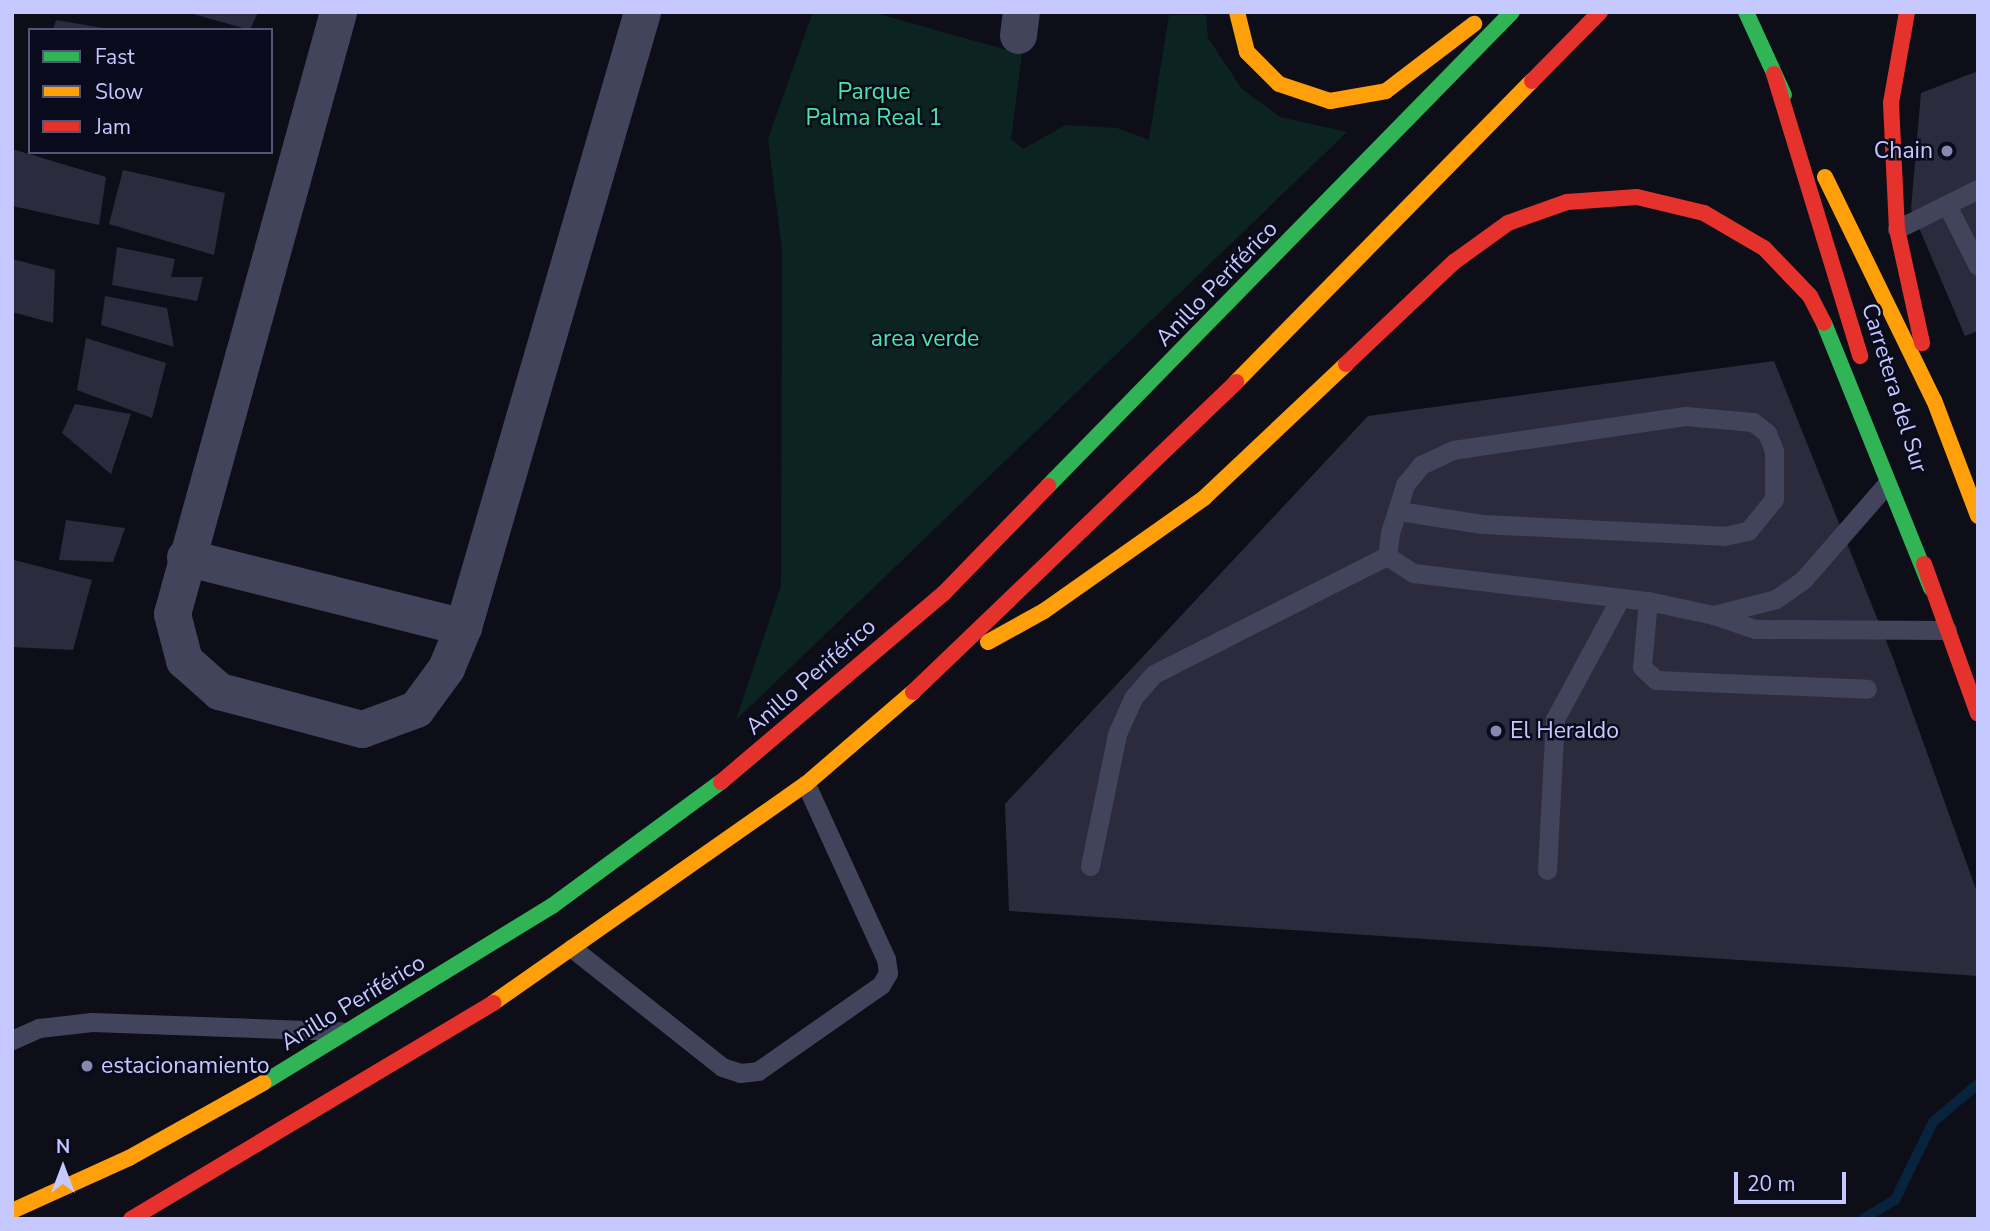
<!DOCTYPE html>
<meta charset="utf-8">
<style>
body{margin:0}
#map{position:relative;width:1990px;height:1231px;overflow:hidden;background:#0e0e19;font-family:"Nunito Sans",sans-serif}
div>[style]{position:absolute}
.green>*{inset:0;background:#0c2421}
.stream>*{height:10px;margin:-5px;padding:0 5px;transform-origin:5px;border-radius:5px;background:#08233c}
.building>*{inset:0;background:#2b2b3d}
.lane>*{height:19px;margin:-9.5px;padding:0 9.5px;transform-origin:9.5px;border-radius:9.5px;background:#41445b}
.street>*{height:37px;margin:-18.5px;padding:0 18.5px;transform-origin:18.5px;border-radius:18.5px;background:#41445b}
.fast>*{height:16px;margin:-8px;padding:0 8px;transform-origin:8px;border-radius:8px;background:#30b455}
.slow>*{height:16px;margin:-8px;padding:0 8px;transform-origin:8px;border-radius:8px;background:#ff9f0a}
.jam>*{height:16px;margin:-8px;padding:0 8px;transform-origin:8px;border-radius:8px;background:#e5322d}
.dots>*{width:19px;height:19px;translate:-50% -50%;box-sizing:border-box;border:4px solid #0a0a1d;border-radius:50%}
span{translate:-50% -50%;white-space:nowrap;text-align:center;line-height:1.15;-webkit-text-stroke:5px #0a0a1d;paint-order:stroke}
.park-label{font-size:23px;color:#49e8a5}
.poi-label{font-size:23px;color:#c6c9ff}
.right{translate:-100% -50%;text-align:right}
.left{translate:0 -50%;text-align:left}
.street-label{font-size:23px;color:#c6c9ff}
.frame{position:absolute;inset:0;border:14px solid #c6c9ff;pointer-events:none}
.legend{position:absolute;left:28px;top:28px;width:245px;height:126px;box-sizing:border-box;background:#0a0a1d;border:2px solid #555677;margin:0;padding:9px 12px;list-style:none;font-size:21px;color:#c6c9ff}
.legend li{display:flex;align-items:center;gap:14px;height:35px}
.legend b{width:35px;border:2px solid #555677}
.north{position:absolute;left:28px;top:1133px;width:70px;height:70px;-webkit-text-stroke:5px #0a0a1d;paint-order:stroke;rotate:0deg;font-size:19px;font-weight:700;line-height:28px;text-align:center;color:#c6c9ff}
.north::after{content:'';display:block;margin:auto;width:24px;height:32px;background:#c6c9ff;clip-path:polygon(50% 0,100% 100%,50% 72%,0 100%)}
.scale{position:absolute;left:1734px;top:1172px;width:112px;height:32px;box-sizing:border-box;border:4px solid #c6c9ff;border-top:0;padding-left:9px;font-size:21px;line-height:24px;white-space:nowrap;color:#c6c9ff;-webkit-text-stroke:5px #0a0a1d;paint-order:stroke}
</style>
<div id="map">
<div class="green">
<i style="clip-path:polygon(813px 12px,871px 12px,1022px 54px,1011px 139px,1023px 149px,1066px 125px,1117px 128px,1149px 140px,1169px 15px,1206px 15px,1208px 38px,1242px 89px,1280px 117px,1347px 132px,736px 720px,781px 586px,782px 249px,768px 139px)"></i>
</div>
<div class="stream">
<i style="left:1863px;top:1219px;width:37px;rotate:-31deg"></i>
<i style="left:1895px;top:1200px;width:87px;rotate:-64deg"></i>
<i style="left:1933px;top:1122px;width:59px;rotate:-40.2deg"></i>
</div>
<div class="building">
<i style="clip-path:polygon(186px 12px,258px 12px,250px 30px)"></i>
<i style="clip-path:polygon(56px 20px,103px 28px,103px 30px,53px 30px)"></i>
<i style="clip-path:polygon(1978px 71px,1978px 331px,1965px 336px,1911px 209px,1921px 93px)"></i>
<i style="clip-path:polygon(12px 149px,106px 177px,99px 225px,12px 206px)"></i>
<i style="clip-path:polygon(123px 170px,225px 193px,214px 255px,109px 224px)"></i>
<i style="clip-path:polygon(117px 247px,175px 259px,171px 277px,203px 277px,197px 301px,112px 285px)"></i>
<i style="clip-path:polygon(12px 259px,55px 270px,53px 323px,12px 312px)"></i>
<i style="clip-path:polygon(105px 296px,167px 308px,174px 347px,101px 325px)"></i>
<i style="clip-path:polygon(86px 338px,166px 363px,152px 418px,77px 390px)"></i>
<i style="clip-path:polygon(1774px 361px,1893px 658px,1978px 895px,1978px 976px,1009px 911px,1005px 804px,1368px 416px)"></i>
<i style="clip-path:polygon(75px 404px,131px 414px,111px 474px,62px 433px)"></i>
<i style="clip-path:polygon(66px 520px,125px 528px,113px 562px,59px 560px)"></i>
<i style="clip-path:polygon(14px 560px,92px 580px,73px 650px,12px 647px)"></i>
</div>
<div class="lane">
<i style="left:1947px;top:205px;width:68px;rotate:63.1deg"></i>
<i style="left:1897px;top:229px;width:90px;rotate:-26.3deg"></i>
<i style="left:1399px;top:511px;width:84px;rotate:8.9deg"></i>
<i style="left:1482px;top:524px;width:242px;rotate:2.8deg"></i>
<i style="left:1724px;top:536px;width:25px;rotate:-12deg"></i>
<i style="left:1748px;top:531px;width:41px;rotate:-50.9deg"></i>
<i style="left:1774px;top:499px;width:48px;rotate:-90deg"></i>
<i style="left:1774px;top:451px;width:19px;rotate:-111deg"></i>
<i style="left:1767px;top:433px;width:18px;rotate:-142deg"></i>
<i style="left:1753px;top:422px;width:68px;rotate:-175deg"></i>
<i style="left:1685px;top:416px;width:234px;rotate:171.7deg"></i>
<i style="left:1453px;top:450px;width:35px;rotate:155deg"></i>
<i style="left:1421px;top:465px;width:26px;rotate:129deg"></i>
<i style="left:1405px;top:485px;width:50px;rotate:107.4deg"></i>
<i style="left:1390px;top:533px;width:23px;rotate:97deg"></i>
<i style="left:1387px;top:556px;width:31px;rotate:33deg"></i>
<i style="left:1413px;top:573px;width:237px;rotate:6.8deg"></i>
<i style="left:1648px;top:601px;width:67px;rotate:12deg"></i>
<i style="left:1714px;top:615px;width:64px;rotate:-14.5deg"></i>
<i style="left:1776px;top:599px;width:33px;rotate:-35deg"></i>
<i style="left:1803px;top:580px;width:126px;rotate:-48.9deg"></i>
<i style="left:1648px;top:601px;width:66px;rotate:95.2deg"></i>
<i style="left:1642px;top:667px;width:19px;rotate:43deg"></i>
<i style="left:1656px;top:680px;width:211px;rotate:2.4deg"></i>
<i style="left:1714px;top:615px;width:43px;rotate:18.9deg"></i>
<i style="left:1755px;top:629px;width:192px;rotate:0.3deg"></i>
<i style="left:1090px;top:866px;width:135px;rotate:-78.4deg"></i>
<i style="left:1117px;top:734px;width:39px;rotate:-66deg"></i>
<i style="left:1133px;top:698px;width:32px;rotate:-49deg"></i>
<i style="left:1154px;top:674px;width:261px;rotate:-26.9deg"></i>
<i style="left:1547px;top:870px;width:151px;rotate:-87deg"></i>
<i style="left:1555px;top:719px;width:136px;rotate:-61.6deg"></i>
<i style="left:572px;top:948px;width:191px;rotate:38.4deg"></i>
<i style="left:722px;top:1067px;width:19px;rotate:18deg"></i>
<i style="left:740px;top:1073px;width:18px;rotate:-6deg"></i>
<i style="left:758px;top:1071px;width:150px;rotate:-35deg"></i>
<i style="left:881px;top:985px;width:14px;rotate:-60deg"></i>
<i style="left:888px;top:973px;width:14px;rotate:-98deg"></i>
<i style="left:886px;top:959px;width:192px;rotate:-114.6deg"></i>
<i style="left:12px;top:1040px;width:30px;rotate:-24deg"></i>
<i style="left:39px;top:1028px;width:53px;rotate:-6.5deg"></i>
<i style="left:92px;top:1022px;width:249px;rotate:2.1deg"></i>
</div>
<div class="street">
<i style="left:338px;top:12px;width:624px;rotate:105.42deg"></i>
<i style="left:172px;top:614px;width:48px;rotate:75.4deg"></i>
<i style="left:184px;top:660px;width:47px;rotate:41.5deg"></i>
<i style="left:219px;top:691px;width:148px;rotate:14.9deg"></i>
<i style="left:362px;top:729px;width:58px;rotate:-20.3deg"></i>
<i style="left:416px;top:709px;width:51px;rotate:-53.8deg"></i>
<i style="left:446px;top:668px;width:44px;rotate:-67.5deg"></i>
<i style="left:463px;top:627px;width:641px;rotate:-73.77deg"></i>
<i style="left:1018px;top:35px;width:23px;rotate:-83deg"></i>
<i style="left:185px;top:557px;width:287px;rotate:14.1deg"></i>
</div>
<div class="fast">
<i style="left:1746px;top:12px;width:91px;rotate:65.4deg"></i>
<i style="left:1824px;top:323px;width:286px;rotate:68deg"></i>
<i style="left:1048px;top:486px;width:663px;rotate:-45.61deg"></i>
<i style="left:263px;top:1083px;width:339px;rotate:-31.5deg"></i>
<i style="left:552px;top:906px;width:210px;rotate:-36.3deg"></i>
</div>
<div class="slow">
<i style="left:1237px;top:12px;width:41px;rotate:76deg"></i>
<i style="left:1247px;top:52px;width:45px;rotate:45deg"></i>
<i style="left:1279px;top:84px;width:54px;rotate:18.4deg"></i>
<i style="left:1330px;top:101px;width:57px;rotate:-10.1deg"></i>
<i style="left:1386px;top:91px;width:111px;rotate:-37.3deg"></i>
<i style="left:1825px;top:177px;width:248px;rotate:64deg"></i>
<i style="left:1934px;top:400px;width:124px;rotate:69.2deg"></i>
<i style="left:1236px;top:382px;width:422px;rotate:-45.5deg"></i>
<i style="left:988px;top:642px;width:64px;rotate:-29deg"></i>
<i style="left:1044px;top:611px;width:196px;rotate:-35.2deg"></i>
<i style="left:1204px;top:498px;width:195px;rotate:-43.3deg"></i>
<i style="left:493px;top:1003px;width:382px;rotate:-35deg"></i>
<i style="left:806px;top:784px;width:141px;rotate:-40.7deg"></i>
<i style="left:12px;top:1211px;width:128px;rotate:-24.4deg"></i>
<i style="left:129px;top:1158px;width:154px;rotate:-29.2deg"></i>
</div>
<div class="jam">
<i style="left:1907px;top:12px;width:92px;rotate:100deg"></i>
<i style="left:1891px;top:103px;width:126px;rotate:87.3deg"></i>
<i style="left:1897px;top:229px;width:117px;rotate:77.6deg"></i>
<i style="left:1774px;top:74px;width:295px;rotate:73deg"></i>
<i style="left:1532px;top:81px;width:97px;rotate:-45.4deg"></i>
<i style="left:1346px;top:364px;width:149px;rotate:-43.4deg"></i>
<i style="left:1454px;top:262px;width:67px;rotate:-35.8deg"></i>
<i style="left:1508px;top:223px;width:63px;rotate:-19.6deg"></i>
<i style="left:1567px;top:202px;width:70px;rotate:-4.1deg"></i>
<i style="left:1637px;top:197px;width:69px;rotate:13.4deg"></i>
<i style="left:1704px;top:213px;width:69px;rotate:30.3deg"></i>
<i style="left:1764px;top:248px;width:66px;rotate:46.2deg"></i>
<i style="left:1810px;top:296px;width:30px;rotate:63deg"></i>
<i style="left:1924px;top:564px;width:159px;rotate:70.2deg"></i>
<i style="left:913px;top:692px;width:448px;rotate:-43.8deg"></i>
<i style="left:721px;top:782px;width:291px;rotate:-40.3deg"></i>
<i style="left:943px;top:594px;width:151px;rotate:-45.8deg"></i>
<i style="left:131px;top:1219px;width:422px;rotate:-30.8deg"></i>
</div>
<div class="dots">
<i style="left:1947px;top:151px;background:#8688ae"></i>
<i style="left:1496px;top:731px;background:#8688ae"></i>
<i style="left:87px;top:1066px;background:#8688ae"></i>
</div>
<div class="park-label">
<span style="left:874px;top:105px">Parque<br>Palma Real 1</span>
<span style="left:925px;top:339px">area verde</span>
</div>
<div class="poi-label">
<span class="right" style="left:1933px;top:151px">Chain</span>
<span class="left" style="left:1510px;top:731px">El Heraldo</span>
<span class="left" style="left:101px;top:1066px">estacionamiento</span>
</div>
<div class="street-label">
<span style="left:1217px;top:284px;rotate:-46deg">Anillo Periférico</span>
<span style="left:1894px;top:388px;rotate:73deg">Carretera del Sur</span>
<span style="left:811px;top:677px;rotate:-41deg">Anillo Periférico</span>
<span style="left:353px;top:1003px;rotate:-31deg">Anillo Periférico</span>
</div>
<div class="frame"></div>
<ul class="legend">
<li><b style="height:9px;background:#30b455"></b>Fast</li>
<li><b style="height:9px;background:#ff9f0a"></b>Slow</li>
<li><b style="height:9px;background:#e5322d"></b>Jam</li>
</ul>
<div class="north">N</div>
<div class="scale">20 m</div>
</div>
